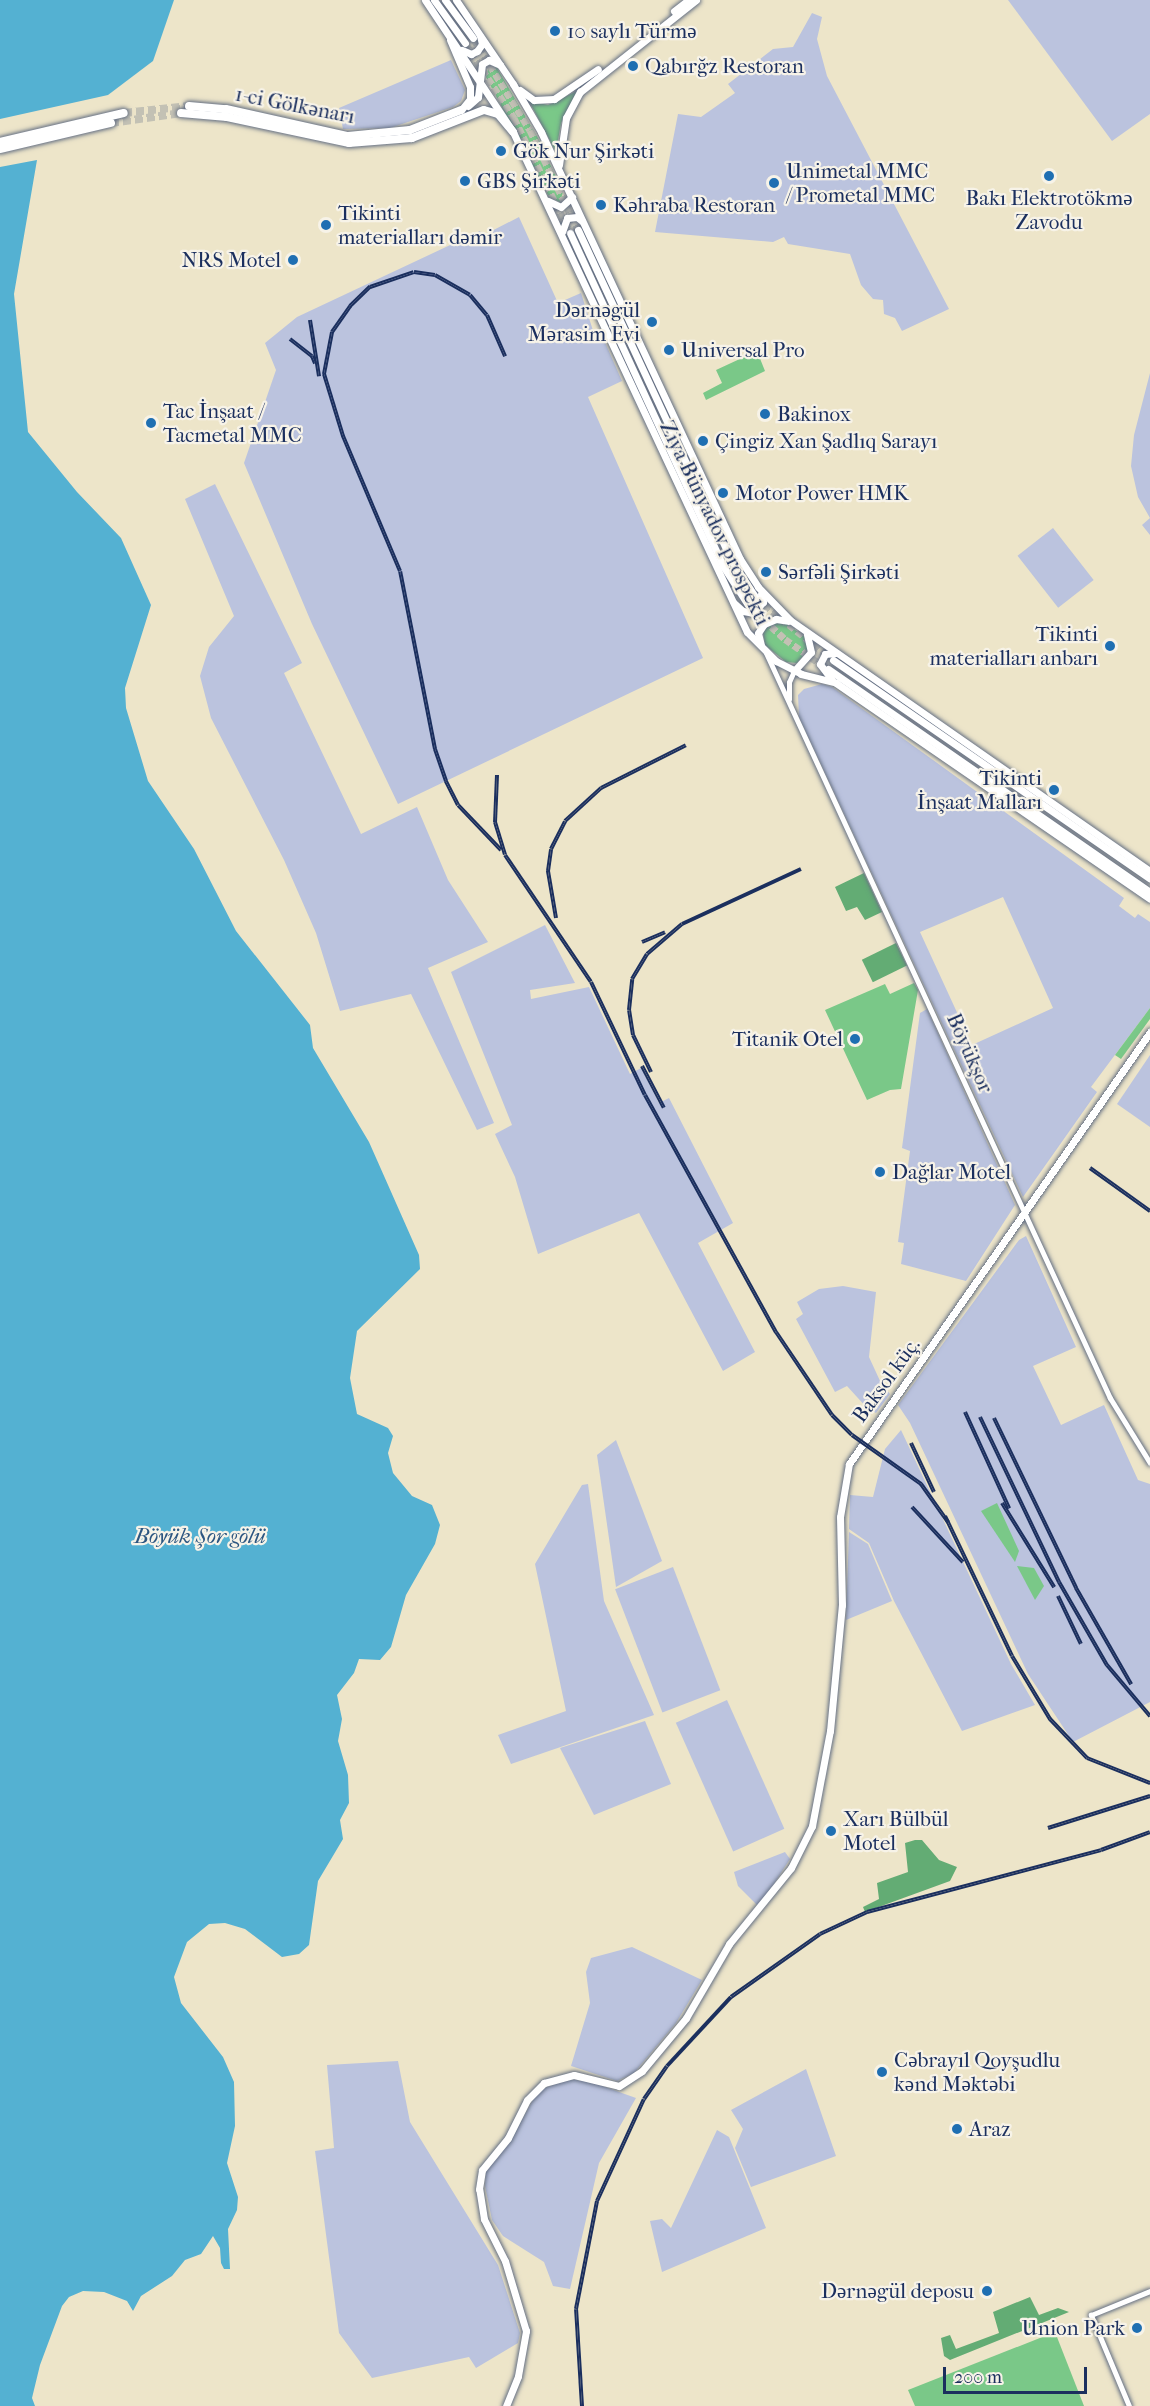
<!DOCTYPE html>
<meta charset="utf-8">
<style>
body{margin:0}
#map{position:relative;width:1150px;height:2406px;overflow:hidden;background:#ede5c9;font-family:"IM FELL French Canon",serif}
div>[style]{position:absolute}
.industrial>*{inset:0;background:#bbc3de;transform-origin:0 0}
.green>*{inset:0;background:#7ac888}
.forest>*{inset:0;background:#63ac74;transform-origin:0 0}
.water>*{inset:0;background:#54b1d2}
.major-tunnel>*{height:7px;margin-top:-3.5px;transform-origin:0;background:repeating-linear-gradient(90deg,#c3c1b4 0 7px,transparent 0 10.5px)}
.highway-tunnel>*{height:8px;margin-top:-4px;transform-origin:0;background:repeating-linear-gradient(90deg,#c3c1b4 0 8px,transparent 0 12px)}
.roads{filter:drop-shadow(0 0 2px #646f83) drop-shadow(0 0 2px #646f83)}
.minor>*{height:5px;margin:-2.5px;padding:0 2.5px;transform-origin:2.5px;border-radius:2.5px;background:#fff}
.major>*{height:7px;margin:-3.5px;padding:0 3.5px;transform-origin:3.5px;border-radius:3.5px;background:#fff}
.highway>*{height:8px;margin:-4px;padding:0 4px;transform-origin:4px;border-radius:4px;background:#fff}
.rail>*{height:4px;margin-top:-2px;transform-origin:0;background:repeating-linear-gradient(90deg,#f7f3e8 0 4.5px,#1b2f5e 0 9px);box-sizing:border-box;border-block:2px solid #1b2f5e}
.dots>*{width:16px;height:16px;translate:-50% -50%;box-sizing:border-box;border:3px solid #f7f3e8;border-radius:50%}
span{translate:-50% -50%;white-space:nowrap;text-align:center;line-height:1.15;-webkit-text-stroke:4.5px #f7f3e8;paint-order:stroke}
.poi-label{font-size:21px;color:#1b2f5e}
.left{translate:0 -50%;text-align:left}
.right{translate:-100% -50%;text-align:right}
.street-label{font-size:21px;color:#1b2f5e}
.water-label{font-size:22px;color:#2c5681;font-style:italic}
.scale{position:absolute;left:943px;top:2367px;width:144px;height:27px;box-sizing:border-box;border:3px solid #1b2f5e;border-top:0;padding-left:8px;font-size:18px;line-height:21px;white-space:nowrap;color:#1b2f5e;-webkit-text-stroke:4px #f7f3e8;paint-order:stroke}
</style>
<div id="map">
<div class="industrial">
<i style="clip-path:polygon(1008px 0,1150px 0,1150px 114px,1112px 141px)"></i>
<i style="clip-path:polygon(812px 13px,822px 17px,817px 39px,827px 76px,949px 309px,902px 331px,895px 318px,884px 314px,883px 300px,873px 299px,861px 285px,850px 254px,788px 244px,784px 237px,773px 242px,655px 232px,678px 114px,701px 117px,735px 93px,728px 84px,773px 49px,793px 47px)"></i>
<i style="clip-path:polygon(451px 60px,465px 90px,461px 101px,453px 107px,390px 128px,343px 129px,339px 108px)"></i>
<i style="clip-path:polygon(519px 217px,558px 303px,581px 293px,597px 343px,604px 340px,622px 381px,588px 397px,703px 658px,398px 804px,312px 624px,244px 463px,276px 370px,265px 343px,297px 317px,480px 231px,482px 236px)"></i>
<i style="clip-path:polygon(1150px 373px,1150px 535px,1142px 525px,1150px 518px,1138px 497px,1131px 466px,1134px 435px)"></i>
<i style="clip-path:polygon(215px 484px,302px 663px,284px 673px,361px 834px,417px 807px,448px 880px,488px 942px,428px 968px,494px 1123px,477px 1130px,411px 994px,340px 1011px,316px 933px,284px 860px,211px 718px,200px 676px,209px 647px,234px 616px,185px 499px)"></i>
<i style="left:1053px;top:528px;width:66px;height:45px;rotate:52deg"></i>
<i style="clip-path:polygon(evenodd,822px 684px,832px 687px,1124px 898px,1119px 906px,1135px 918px,1138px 914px,1150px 922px,1150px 1008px,1091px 1087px,1097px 1092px,1023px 1197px,799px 717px,798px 695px,804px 689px,822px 684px,1003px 897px,1053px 1008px,972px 1045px,920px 932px,1003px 897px)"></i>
<i style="clip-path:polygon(545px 925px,575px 983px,530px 990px,531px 999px,589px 987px,630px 1074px,641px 1068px,659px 1103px,669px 1098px,733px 1223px,698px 1243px,755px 1352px,723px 1371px,639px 1213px,538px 1254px,515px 1177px,495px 1134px,512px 1125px,451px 972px)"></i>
<i style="clip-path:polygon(927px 1009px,1015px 1205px,966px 1281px,901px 1264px,904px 1243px,898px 1242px,910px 1151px,902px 1148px,920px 1013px)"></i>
<i style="clip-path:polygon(1150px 1055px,1150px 1127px,1117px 1104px)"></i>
<i style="clip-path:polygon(1026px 1236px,1076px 1347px,1033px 1366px,1061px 1425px,1104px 1405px,1138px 1480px,1150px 1484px,1150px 1702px,1073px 1742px,1028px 1674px,910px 1423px,898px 1405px,1019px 1240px)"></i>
<i style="clip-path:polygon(843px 1286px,876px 1292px,869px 1357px,881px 1383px,890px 1394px,876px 1413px,867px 1408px,847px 1386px,835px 1392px,796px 1319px,803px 1314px,797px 1302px,819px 1289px)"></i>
<i style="clip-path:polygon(901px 1430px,1011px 1664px,1035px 1705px,962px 1731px,894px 1601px,869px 1543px,849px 1529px,850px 1495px,873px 1497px,885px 1449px)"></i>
<i style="clip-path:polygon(616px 1440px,662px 1561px,616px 1587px,597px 1455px)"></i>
<i style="clip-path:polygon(588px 1484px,604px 1601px,654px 1715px,511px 1764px,498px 1735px,566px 1711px,535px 1564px,582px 1485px)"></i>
<i style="clip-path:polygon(849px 1532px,868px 1544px,892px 1601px,846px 1620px)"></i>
<i style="left:673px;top:1567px;width:132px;height:62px;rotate:69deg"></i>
<i style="left:727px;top:1700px;width:141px;height:56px;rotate:66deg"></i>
<i style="clip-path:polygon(645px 1721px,671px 1784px,594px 1815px,560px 1748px)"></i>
<i style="clip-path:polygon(785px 1852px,790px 1859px,759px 1907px,738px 1886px,734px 1872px)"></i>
<i style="clip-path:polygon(632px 1947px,702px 1980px,676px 2023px,634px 2073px,617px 2081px,571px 2066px,590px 2003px,586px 1972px,591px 1958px)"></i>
<i style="clip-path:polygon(398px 2061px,410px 2122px,498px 2265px,520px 2333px,518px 2343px,476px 2368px,469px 2357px,372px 2378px,339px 2333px,315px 2151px,334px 2148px,327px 2065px)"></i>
<i style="clip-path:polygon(806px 2069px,836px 2156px,751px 2187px,735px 2148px,743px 2129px,731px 2110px)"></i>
<i style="clip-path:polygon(568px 2079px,591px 2082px,636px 2098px,599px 2163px,570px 2289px,553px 2286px,544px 2262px,503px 2236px,492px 2220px,485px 2186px,486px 2170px,509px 2143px,538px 2091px)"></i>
<i style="clip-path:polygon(717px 2130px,729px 2137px,766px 2228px,662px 2272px,650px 2221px,662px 2219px,671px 2228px)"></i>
</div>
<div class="green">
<i style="clip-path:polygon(489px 66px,497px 68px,538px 138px,563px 192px,560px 202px,549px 197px,486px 77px)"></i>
<i style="clip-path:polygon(577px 91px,561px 123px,556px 152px,529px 101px,548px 105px)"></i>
<i style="clip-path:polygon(757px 351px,765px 371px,706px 400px,703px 393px,722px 383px,716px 370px)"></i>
<i style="clip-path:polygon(776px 621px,787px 624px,805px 637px,809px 649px,797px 663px,786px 662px,765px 645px,763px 631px)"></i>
<i style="clip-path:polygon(914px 983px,918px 990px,901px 1089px,890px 1090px,867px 1100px,825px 1010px,885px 984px,890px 994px)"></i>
<i style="clip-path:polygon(1150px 1008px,1150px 1019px,1121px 1059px,1115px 1055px)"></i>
<i style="clip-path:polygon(997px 1503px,1019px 1551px,1015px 1562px,981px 1511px)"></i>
<i style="clip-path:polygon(1017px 1566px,1034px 1568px,1044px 1586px,1035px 1600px)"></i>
<i style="clip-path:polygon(1055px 2332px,1084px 2406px,915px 2406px,908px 2390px)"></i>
</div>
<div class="forest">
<i style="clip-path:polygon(864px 873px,882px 912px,865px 920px,857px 907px,846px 911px,835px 887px)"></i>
<i style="left:896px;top:943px;width:25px;height:38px;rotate:64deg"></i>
<i style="clip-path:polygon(915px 1840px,922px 1840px,939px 1860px,957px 1867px,950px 1881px,865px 1912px,863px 1907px,879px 1899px,877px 1883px,908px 1872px,905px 1843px)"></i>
<i style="clip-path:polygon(1030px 2297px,1039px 2315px,1058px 2308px,1069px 2312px,950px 2360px,944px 2356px,941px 2338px,950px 2335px,956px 2349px,999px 2333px,993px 2312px)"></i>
</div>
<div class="water">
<i style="clip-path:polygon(0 0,174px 0,153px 61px,108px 95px,0 119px)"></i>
<i style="clip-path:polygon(37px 160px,14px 294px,28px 432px,77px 492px,121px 538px,151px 605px,125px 688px,126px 708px,148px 781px,194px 849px,236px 931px,310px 1025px,313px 1048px,369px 1142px,419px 1255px,420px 1269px,357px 1331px,350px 1378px,357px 1414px,388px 1428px,393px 1436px,388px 1453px,393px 1473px,412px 1496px,432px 1505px,440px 1525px,435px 1544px,406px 1595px,391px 1647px,380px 1660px,359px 1659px,354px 1673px,337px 1695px,342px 1719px,338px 1741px,348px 1775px,349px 1803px,340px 1820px,343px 1839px,318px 1881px,309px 1945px,299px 1954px,282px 1957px,245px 1929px,225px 1923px,209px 1924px,187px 1942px,174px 1977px,181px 2003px,223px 2057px,234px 2082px,235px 2126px,227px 2163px,238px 2197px,237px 2210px,228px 2229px,230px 2269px,224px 2269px,221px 2263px,220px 2248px,213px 2236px,201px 2254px,185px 2260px,172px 2276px,141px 2296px,133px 2311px,127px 2301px,104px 2292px,83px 2291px,69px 2297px,62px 2306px,40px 2365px,32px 2398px,35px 2406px,0 2406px,0 167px)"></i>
</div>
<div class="major-tunnel">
<i style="left:473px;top:38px;width:108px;rotate:58.2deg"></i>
<i style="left:530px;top:130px;width:111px;rotate:64.4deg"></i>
<i style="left:465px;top:43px;width:90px;rotate:56.8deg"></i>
<i style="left:514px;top:118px;width:128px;rotate:64deg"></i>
<i style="left:756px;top:598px;width:94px;rotate:38.9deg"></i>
<i style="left:748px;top:605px;width:50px;rotate:42.6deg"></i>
<i style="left:785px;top:639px;width:47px;rotate:35.4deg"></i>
</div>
<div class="highway-tunnel">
<i style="left:124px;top:113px;width:65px;rotate:-6.1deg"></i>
<i style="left:111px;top:123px;width:71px;rotate:-8.1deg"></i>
</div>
<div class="roads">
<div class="minor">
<i style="left:766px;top:653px;width:821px;rotate:65.22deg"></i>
<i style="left:1110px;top:1398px;width:76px;rotate:58.4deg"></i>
<i style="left:789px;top:699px;width:17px;rotate:-90deg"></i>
<i style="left:789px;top:682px;width:12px;rotate:-66deg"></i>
<i style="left:1129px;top:2406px;width:99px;rotate:-112.7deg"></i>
<i style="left:1091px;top:2315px;width:64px;rotate:-22.1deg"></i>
</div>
<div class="major">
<i style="left:425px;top:0;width:159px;rotate:56.3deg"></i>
<i style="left:513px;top:132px;width:552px;rotate:64.92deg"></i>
<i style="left:747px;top:632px;width:41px;rotate:45deg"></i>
<i style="left:776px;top:661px;width:28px;rotate:27deg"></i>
<i style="left:801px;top:674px;width:36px;rotate:14deg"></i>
<i style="left:836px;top:683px;width:381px;rotate:34.5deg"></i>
<i style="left:434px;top:0;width:53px;rotate:54.2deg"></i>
<i style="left:445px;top:0;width:47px;rotate:53.6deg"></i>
<i style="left:456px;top:0;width:102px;rotate:55.8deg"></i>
<i style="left:513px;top:84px;width:56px;rotate:59.7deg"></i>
<i style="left:541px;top:132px;width:471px;rotate:65deg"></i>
<i style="left:740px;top:559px;width:33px;rotate:57deg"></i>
<i style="left:758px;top:587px;width:46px;rotate:45.9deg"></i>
<i style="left:790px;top:620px;width:439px;rotate:34.9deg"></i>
<i style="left:674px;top:11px;width:18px;rotate:-38deg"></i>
<i style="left:450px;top:40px;width:51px;rotate:66.9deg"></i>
<i style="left:470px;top:87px;width:12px;rotate:90deg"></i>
<i style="left:470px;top:99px;width:14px;rotate:129deg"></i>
<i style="left:462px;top:50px;width:10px;rotate:24deg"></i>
<i style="left:471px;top:54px;width:7px;rotate:-27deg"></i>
<i style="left:477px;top:51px;width:9px;rotate:-54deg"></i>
<i style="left:482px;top:44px;width:8px;rotate:-104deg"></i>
<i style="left:520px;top:90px;width:17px;rotate:36deg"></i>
<i style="left:534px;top:100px;width:20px;rotate:-3deg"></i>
<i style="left:554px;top:99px;width:53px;rotate:-34.3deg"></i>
<i style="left:468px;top:106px;width:13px;rotate:-42deg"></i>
<i style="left:478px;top:97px;width:33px;rotate:-83deg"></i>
<i style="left:482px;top:64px;width:8px;rotate:-30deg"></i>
<i style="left:489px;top:60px;width:12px;rotate:24deg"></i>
<i style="left:559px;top:165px;width:48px;rotate:-81.5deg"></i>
<i style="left:566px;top:118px;width:30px;rotate:-62deg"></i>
<i style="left:580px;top:92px;width:148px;rotate:-38.4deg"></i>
<i style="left:548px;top:201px;width:14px;rotate:25deg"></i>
<i style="left:561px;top:207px;width:15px;rotate:-42deg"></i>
<i style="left:578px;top:230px;width:364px;rotate:65.1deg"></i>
<i style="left:731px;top:560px;width:45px;rotate:56.7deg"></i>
<i style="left:562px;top:232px;width:15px;rotate:-70deg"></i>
<i style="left:567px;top:218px;width:10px;rotate:-6deg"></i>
<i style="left:577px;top:217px;width:6px;rotate:39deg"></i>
<i style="left:570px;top:233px;width:366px;rotate:65.3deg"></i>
<i style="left:723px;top:566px;width:46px;rotate:57.3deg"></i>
<i style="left:734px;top:603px;width:12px;rotate:42deg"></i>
<i style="left:743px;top:611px;width:10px;rotate:11deg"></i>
<i style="left:753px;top:613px;width:15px;rotate:-48deg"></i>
<i style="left:763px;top:602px;width:8px;rotate:-104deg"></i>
<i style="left:761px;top:645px;width:12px;rotate:-104deg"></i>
<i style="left:758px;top:633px;width:11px;rotate:-56deg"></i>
<i style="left:764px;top:624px;width:13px;rotate:-23deg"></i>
<i style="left:776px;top:619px;width:12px;rotate:9deg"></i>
<i style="left:833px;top:660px;width:385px;rotate:34.6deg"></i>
<i style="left:828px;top:669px;width:392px;rotate:34.7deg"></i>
<i style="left:794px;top:671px;width:25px;rotate:-48deg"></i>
<i style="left:811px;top:652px;width:18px;rotate:-103deg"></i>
<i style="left:832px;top:680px;width:20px;rotate:-127deg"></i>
<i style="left:820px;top:664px;width:11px;rotate:-63deg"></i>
<i style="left:825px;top:654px;width:11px;rotate:-5deg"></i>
<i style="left:506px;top:2406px;width:32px;rotate:-68deg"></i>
<i style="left:518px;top:2376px;width:46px;rotate:-79.9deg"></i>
<i style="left:526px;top:2331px;width:73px;rotate:-106.7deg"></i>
<i style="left:505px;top:2261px;width:47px;rotate:-116.6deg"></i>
<i style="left:484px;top:2219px;width:30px;rotate:-99deg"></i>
<i style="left:479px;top:2189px;width:19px;rotate:-81deg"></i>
<i style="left:482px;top:2170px;width:41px;rotate:-50.9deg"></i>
<i style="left:508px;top:2138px;width:42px;rotate:-63.4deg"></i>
<i style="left:527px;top:2100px;width:24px;rotate:-45deg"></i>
<i style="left:544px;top:2083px;width:31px;rotate:-15deg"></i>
<i style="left:574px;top:2075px;width:46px;rotate:13.7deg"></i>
<i style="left:619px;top:2086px;width:27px;rotate:-33deg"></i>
<i style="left:642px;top:2071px;width:69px;rotate:-50.3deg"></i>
<i style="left:686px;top:2018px;width:86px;rotate:-59.8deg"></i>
<i style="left:729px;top:1944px;width:98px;rotate:-50.8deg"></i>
<i style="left:791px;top:1868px;width:47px;rotate:-63.4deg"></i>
<i style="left:812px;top:1826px;width:97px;rotate:-79.3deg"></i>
<i style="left:830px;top:1731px;width:127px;rotate:-84.6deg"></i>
<i style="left:842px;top:1605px;width:88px;rotate:-91.3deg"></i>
<i style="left:840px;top:1517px;width:54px;rotate:-80.4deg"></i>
<i style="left:849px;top:1464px;width:527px;rotate:-55.13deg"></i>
</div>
<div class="highway">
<i style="left:189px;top:106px;width:37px;rotate:5deg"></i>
<i style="left:226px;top:109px;width:125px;rotate:12.5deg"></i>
<i style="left:348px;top:136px;width:62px;rotate:-5.5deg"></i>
<i style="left:410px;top:130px;width:55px;rotate:-21.4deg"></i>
<i style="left:181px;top:113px;width:46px;rotate:5deg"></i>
<i style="left:227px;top:117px;width:125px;rotate:12deg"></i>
<i style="left:349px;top:143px;width:63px;rotate:-4.5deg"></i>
<i style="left:412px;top:138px;width:77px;rotate:-21.3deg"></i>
<i style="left:484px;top:110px;width:15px;rotate:16deg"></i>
<i style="left:498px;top:114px;width:23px;rotate:50deg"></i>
<i style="left:0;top:142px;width:127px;rotate:-13.2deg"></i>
<i style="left:0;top:149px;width:114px;rotate:-13.2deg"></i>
</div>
</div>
<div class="rail">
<i style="left:310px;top:320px;width:57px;rotate:80.9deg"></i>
<i style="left:290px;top:339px;width:28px;rotate:38deg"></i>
<i style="left:312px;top:356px;width:8px;rotate:67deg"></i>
<i style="left:497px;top:775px;width:47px;rotate:92.4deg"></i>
<i style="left:495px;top:822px;width:34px;rotate:73deg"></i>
<i style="left:505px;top:855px;width:153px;rotate:55.9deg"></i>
<i style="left:591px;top:982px;width:125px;rotate:64.5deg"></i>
<i style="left:645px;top:1095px;width:271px;rotate:61.1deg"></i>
<i style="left:776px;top:1332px;width:100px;rotate:56deg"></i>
<i style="left:832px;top:1415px;width:28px;rotate:45deg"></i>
<i style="left:852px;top:1435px;width:85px;rotate:35.4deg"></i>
<i style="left:921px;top:1484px;width:47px;rotate:54.6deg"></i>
<i style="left:501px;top:850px;width:62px;rotate:-133.7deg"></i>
<i style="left:458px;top:805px;width:27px;rotate:-117deg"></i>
<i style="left:446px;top:781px;width:34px;rotate:-109deg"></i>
<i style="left:435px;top:749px;width:181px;rotate:-101.1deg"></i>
<i style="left:400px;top:571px;width:147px;rotate:-112.9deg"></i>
<i style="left:343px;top:436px;width:65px;rotate:-107deg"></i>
<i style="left:324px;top:374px;width:43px;rotate:-79.2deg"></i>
<i style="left:332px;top:332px;width:32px;rotate:-55deg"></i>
<i style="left:350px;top:306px;width:28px;rotate:-44deg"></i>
<i style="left:370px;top:287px;width:46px;rotate:-18.8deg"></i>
<i style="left:414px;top:272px;width:21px;rotate:8deg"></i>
<i style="left:435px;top:275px;width:40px;rotate:29.7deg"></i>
<i style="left:470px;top:295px;width:26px;rotate:50deg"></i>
<i style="left:487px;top:315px;width:45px;rotate:66.3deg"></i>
<i style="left:556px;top:918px;width:48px;rotate:-99.7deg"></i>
<i style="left:548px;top:871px;width:22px;rotate:-82deg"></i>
<i style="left:551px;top:849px;width:31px;rotate:-63deg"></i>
<i style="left:565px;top:821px;width:49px;rotate:-42.5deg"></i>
<i style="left:601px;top:788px;width:95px;rotate:-26.8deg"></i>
<i style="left:642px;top:942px;width:25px;rotate:-23deg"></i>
<i style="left:642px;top:1066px;width:47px;rotate:62.4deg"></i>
<i style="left:651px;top:1072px;width:41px;rotate:-115.9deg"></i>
<i style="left:633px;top:1035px;width:25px;rotate:-99deg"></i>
<i style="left:629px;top:1010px;width:31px;rotate:-84deg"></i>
<i style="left:632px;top:979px;width:29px;rotate:-59deg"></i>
<i style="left:647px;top:954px;width:46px;rotate:-40.6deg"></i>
<i style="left:682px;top:924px;width:131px;rotate:-24.8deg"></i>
<i style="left:1090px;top:1168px;width:74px;rotate:35.6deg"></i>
<i style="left:965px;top:1412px;width:106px;rotate:65.4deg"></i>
<i style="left:980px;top:1417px;width:183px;rotate:64.4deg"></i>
<i style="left:1059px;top:1582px;width:96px;rotate:60deg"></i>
<i style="left:1107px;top:1665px;width:67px;rotate:49.9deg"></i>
<i style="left:994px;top:1418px;width:189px;rotate:64.2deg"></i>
<i style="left:1076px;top:1588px;width:111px;rotate:60.2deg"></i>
<i style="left:911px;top:1443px;width:54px;rotate:64.9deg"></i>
<i style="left:1002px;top:1503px;width:99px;rotate:58.2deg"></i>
<i style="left:912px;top:1507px;width:75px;rotate:47.2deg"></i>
<i style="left:945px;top:1516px;width:155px;rotate:64.4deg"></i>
<i style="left:1012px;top:1656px;width:74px;rotate:58.9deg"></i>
<i style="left:1050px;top:1719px;width:54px;rotate:46.5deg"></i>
<i style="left:1087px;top:1758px;width:68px;rotate:21.6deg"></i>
<i style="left:1058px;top:1596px;width:53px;rotate:64.4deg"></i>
<i style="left:1048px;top:1828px;width:107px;rotate:-17.4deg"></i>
<i style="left:582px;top:2406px;width:97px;rotate:-93.5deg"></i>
<i style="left:576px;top:2309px;width:110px;rotate:-79deg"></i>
<i style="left:597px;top:2201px;width:112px;rotate:-65.3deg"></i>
<i style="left:644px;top:2099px;width:40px;rotate:-55.1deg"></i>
<i style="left:667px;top:2066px;width:94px;rotate:-47.2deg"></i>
<i style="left:731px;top:1997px;width:109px;rotate:-35.3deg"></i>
<i style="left:820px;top:1934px;width:52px;rotate:-25.1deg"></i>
<i style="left:867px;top:1912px;width:242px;rotate:-14.8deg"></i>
<i style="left:1101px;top:1850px;width:52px;rotate:-20.2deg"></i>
</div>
<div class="dots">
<i style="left:555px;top:31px;background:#1f6fb2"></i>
<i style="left:633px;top:66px;background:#1f6fb2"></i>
<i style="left:501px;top:151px;background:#1f6fb2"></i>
<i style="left:1049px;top:176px;background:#1f6fb2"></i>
<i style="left:465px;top:181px;background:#1f6fb2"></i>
<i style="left:774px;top:183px;background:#1f6fb2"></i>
<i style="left:601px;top:205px;background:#1f6fb2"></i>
<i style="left:326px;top:225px;background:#1f6fb2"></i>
<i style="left:293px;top:260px;background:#1f6fb2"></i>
<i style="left:652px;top:322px;background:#1f6fb2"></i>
<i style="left:669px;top:350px;background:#1f6fb2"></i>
<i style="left:765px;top:414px;background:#1f6fb2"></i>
<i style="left:151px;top:423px;background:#1f6fb2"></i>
<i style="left:703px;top:441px;background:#1f6fb2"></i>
<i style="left:723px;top:493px;background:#1f6fb2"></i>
<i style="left:766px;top:572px;background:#1f6fb2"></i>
<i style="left:1110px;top:646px;background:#1f6fb2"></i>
<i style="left:1054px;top:790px;background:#1f6fb2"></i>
<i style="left:855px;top:1039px;background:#1f6fb2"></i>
<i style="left:880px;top:1172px;background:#1f6fb2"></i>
<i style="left:831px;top:1831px;background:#1f6fb2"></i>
<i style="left:882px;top:2072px;background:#1f6fb2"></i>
<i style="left:957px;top:2129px;background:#1f6fb2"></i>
<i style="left:987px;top:2291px;background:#1f6fb2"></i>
<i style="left:1137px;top:2328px;background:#1f6fb2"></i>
</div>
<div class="poi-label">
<span class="left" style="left:567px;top:31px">10 saylı Türmə</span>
<span class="left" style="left:645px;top:66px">Qabırğz Restoran</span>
<span class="left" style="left:513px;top:151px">Gök Nur Şirkəti</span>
<span class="left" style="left:786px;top:183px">Unimetal MMC<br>/ Prometal MMC</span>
<span class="left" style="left:477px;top:181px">GBS Şirkəti</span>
<span style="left:1049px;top:210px">Bakı Elektrotökmə<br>Zavodu</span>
<span class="left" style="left:613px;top:205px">Kəhraba Restoran</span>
<span class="left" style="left:338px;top:225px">Tikinti<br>materialları dəmir</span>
<span class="right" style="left:281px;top:260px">NRS Motel</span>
<span class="right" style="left:640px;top:322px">Dərnəgül<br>Mərasim Evi</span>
<span class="left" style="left:681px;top:350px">Universal Pro</span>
<span class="left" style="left:163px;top:423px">Tac İnşaat /<br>Tacmetal MMC</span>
<span class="left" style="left:777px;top:414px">Bakinox</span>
<span class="left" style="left:715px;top:441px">Çingiz Xan Şadlıq Sarayı</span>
<span class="left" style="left:735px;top:493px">Motor Power HMK</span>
<span class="left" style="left:778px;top:572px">Sərfəli Şirkəti</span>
<span class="right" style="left:1098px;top:646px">Tikinti<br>materialları anbarı</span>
<span class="right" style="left:1042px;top:790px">Tikinti<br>İnşaat Malları</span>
<span class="right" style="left:843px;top:1039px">Titanik Otel</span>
<span class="left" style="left:892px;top:1172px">Dağlar Motel</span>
<span class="left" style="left:843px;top:1831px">Xarı Bülbül<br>Motel</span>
<span class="left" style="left:894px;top:2072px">Cəbrayıl Qoyşudlu<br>kənd Məktəbi</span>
<span class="left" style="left:969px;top:2129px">Araz</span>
<span class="right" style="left:974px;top:2291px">Dərnəgül deposu</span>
<span class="right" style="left:1125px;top:2328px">Union Park</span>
</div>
<div class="street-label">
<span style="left:295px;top:105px;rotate:11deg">1-ci Gölkənarı</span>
<span style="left:715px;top:523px;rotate:64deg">Ziya Bünyadov prospekti</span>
<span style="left:970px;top:1053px;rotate:66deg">Böyükşor</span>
<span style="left:886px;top:1380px;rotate:-54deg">Baksol küç.</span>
</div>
<div class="water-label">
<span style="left:200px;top:1537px">Böyük Şor gölü</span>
</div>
<div class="scale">200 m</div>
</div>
